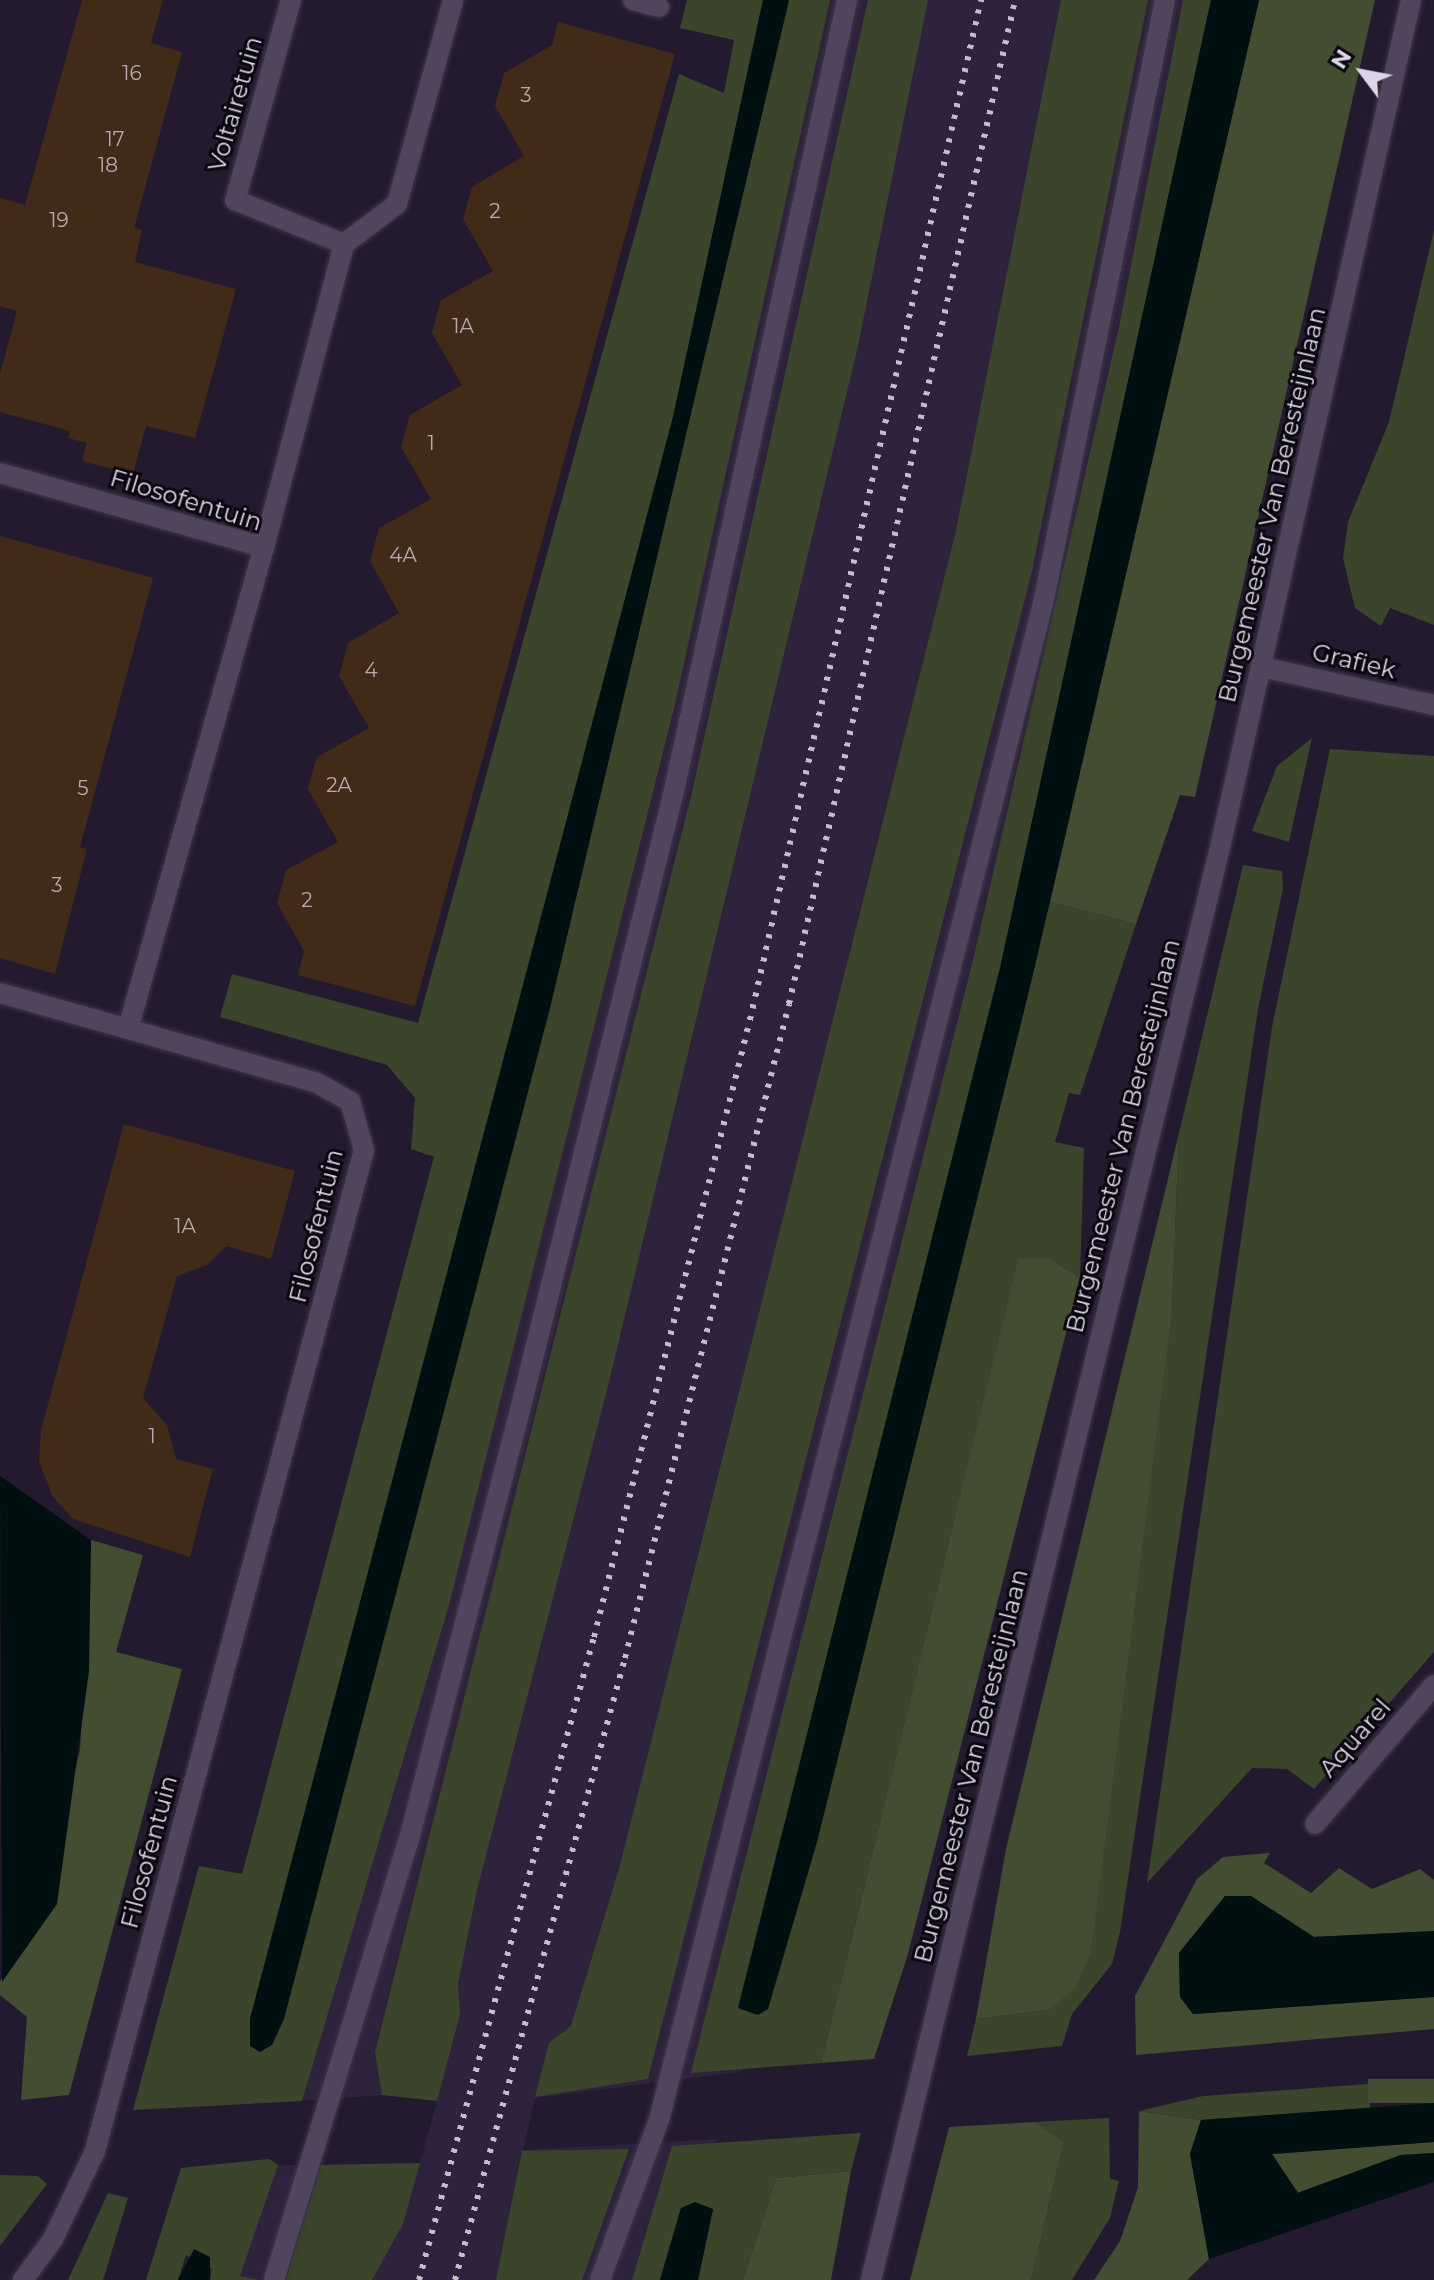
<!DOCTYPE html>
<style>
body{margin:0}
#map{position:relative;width:1434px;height:2280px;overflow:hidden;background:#241a2f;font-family:Montserrat,sans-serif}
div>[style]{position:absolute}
.built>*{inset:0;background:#2f223c}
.green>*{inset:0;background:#3b452b}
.forest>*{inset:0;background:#424d32;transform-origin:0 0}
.water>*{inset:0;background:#000f10}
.building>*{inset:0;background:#422a19}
.roads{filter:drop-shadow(0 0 2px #3f3748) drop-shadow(0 0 2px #3f3748)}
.lane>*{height:20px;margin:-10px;padding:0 10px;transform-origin:10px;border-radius:10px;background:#50455d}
.street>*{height:20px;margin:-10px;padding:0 10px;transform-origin:10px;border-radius:10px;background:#50455d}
.secondary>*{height:20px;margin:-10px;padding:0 10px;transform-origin:10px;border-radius:10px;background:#50455d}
.rail>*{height:6px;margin-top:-3px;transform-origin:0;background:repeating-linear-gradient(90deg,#c3bdcc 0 4px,transparent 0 12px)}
span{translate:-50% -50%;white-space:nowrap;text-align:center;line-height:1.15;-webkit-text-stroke:6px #0b0710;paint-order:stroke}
.number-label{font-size:20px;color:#b6abb2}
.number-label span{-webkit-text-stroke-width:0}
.street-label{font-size:24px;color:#dcd6e5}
.north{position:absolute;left:1322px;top:32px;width:80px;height:80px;-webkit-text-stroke:6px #0b0710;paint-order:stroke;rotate:302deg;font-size:22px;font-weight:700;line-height:32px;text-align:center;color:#dcd6e5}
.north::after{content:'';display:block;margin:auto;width:28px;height:36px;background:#dcd6e5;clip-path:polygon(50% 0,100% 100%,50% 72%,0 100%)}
</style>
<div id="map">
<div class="built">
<i style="clip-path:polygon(789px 0,1227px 0,741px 2072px,535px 2098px,523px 2150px,717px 2139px,671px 2280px,208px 2280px,243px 2166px,420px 2163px,437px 2101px,382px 2095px,302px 2101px,272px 2045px,549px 1012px)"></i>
</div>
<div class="green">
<i style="clip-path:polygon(687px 0,763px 0,673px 417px,250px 2019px,272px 2045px,549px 1012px,789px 0,830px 0,675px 704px,449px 1605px,302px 2101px,133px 2110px,199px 1866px,242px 1874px,434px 1157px,411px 1149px,415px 1098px,387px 1065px,220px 1017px,232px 974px,418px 1023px,679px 74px,724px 93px,734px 40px,680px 28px)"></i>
<i style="clip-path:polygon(868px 0,928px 0,858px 346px,608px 1386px,477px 1890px,458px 1984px,460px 2014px,437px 2101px,382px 2095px,375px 2052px,692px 792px)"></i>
<i style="clip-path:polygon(1061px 0,1148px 0,1032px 571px,648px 2079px,535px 2097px,549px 2043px,571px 2026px,619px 1869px,955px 535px)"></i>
<i style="clip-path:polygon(1183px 0,1211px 0,1000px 968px,738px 2008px,1050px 902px,1136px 924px,1080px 1095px,1069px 1093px,1055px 1142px,1084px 1148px,1080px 1278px,1049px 1258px,1018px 1260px,821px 2063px,691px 2073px,973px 960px,1119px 327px)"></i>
<i style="clip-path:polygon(1434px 230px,1434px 625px,1390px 608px,1381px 626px,1355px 608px,1343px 558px,1348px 522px,1389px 422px)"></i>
<i style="clip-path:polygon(1312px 738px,1289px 842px,1252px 831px,1277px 766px)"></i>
<i style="clip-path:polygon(1330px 749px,1434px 756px,1434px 1652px,1314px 1789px,1287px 1769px,1252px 1768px,1147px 1883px,1272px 1027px)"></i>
<i style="clip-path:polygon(1243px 865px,1282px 871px,1283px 888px,1258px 1009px,1120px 1932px,1112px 1964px,1072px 2014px,1062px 2046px,967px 2056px,976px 2019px,1048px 2010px,1172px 1312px,1179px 1133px)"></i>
<i style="clip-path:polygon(1368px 2084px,1370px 2108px,1201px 2120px,1139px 2111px,1203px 2096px)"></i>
<i style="clip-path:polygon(1109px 2118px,1110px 2179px,1119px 2181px,1110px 2218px,1072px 2280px,1031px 2280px,1064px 2142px,1035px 2122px)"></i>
<i style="clip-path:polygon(861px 2133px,851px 2171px,776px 2178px,743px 2280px,698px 2280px,713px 2209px,681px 2208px,660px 2280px,632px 2280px,672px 2146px)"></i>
<i style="clip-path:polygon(629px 2149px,582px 2280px,496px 2280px,522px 2151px)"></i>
<i style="clip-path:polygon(269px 2159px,278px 2165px,240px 2276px,259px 2280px,210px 2280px,212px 2269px,186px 2255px,178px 2280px,146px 2280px,181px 2168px)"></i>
<i style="clip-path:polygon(420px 2163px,403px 2224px,372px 2280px,286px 2280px,321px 2165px)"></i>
<i style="clip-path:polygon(0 2175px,38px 2176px,47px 2184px,0 2246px)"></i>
<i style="clip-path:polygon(108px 2193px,128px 2198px,103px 2280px,68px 2280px)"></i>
</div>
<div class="forest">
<i style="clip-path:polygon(1259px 0,1375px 0,1195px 797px,1180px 795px,1136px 924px,1050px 902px)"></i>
<i style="clip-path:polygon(1179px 1133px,1172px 1312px,1091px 1952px,1075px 1989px,1048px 2010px,976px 2019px,1006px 1849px)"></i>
<i style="clip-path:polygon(1049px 1258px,1080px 1278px,908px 1954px,874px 2059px,821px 2063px,1018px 1259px)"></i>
<i style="clip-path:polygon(91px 1540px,143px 1555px,116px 1652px,182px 1669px,69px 2095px,21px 2100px,27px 2017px,0 1995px,0 1981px,36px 1932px,80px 1750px)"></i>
<i style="clip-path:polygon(1270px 1853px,1264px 1863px,1311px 1893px,1339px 1868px,1372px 1889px,1420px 1869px,1434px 1880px,1434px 1931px,1313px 1937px,1251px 1897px,1225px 1896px,1179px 1953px,1180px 1997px,1193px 2014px,1434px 1997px,1434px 2029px,1136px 2055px,1135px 1996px,1197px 1879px,1223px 1857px)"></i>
<i style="left:1434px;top:2079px;width:24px;height:66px;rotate:90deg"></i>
<i style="clip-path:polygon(1139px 2111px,1201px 2120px,1190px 2154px,1209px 2259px,1187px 2280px,1094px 2280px,1120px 2241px,1138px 2187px)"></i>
<i style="clip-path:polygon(1035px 2122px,1064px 2142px,1031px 2280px,910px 2280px,949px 2127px)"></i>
<i style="clip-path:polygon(1434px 2142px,1434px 2153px,1401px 2155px,1297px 2193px,1272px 2154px)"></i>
<i style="clip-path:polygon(851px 2171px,831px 2280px,743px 2280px,776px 2178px)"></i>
</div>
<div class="water">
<i style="clip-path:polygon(763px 0,789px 0,549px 1012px,284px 2019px,272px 2045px,260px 2052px,250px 2046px,250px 2019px,673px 417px)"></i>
<i style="clip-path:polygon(1211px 0,1259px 0,1031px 983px,817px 1842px,768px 2009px,758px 2015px,738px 2008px,1000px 968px)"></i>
<i style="clip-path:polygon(0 1476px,91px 1540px,89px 1671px,57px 1904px,2px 1982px)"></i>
<i style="clip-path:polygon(1225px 1896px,1251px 1896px,1314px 1937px,1434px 1931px,1434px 1997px,1193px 2014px,1180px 1997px,1179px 1953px)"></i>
<i style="clip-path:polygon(1434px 2103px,1434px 2142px,1272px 2154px,1298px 2193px,1401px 2155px,1434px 2153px,1434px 2182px,1209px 2259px,1190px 2154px,1201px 2120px)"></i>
<i style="clip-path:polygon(695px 2202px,713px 2209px,698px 2280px,660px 2280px,681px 2208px)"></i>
<i style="clip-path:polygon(194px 2249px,210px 2257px,210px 2280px,178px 2280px)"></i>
</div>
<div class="building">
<i style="clip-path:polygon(82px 0,163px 0,151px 43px,182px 52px,134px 228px,142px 230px,135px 262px,236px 289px,195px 438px,146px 426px,133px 474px,82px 461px,87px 443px,68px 438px,70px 431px,0 412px,0 374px,17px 311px,0 306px,0 198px,25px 205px)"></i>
<i style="clip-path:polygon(558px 22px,675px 54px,415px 1006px,298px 975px,304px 951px,277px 903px,286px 870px,338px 842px,308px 789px,317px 757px,369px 728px,339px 676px,348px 643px,399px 613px,370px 561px,379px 528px,431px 499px,401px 447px,410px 415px,462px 385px,432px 333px,441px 300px,493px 271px,463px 219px,472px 187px,524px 156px,495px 106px,504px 73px,552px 45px)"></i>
<i style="clip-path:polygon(0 536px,153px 578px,80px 847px,87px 849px,55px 974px,0 958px)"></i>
<i style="clip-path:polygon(124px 1124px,295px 1171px,271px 1259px,226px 1246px,207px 1265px,177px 1276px,153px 1363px,143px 1398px,167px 1425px,176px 1459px,213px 1469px,190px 1557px,73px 1519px,53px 1497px,39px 1462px,41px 1430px)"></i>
</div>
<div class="roads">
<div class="lane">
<i style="left:633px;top:0;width:27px;rotate:15deg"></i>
<i style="left:274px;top:2280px;width:457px;rotate:-73deg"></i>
<i style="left:408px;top:1843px;width:435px;rotate:-75.5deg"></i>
<i style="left:517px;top:1422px;width:646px;rotate:-76.03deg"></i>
<i style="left:673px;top:795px;width:814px;rotate:-77.65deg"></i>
<i style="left:600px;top:2280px;width:171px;rotate:-69.8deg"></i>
<i style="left:659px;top:2120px;width:1564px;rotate:-75.79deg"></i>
<i style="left:1043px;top:604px;width:616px;rotate:-78.58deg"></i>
</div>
<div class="street">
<i style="left:291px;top:0;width:208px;rotate:105.6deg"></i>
<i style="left:235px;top:200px;width:118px;rotate:22deg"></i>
<i style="left:0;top:473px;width:274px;rotate:15.7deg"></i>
<i style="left:264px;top:547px;width:501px;rotate:105.76deg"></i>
<i style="left:128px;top:1029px;width:197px;rotate:15.9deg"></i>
<i style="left:317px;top:1083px;width:38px;rotate:29deg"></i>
<i style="left:350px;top:1101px;width:51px;rotate:74.1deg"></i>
<i style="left:364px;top:1150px;width:1037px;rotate:105.04deg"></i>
<i style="left:95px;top:2151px;width:98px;rotate:115.5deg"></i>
<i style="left:53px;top:2239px;width:51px;rotate:126.2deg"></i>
<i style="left:264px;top:547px;width:313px;rotate:-75.2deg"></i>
<i style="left:344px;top:244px;width:66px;rotate:-37deg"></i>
<i style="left:397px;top:204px;width:212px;rotate:-74.6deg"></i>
<i style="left:1262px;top:667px;width:176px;rotate:12.5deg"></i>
<i style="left:0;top:993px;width:133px;rotate:15.7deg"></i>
<i style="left:1315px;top:1824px;width:183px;rotate:-49.4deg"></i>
</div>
<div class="secondary">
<i style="left:871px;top:2280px;width:1479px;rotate:-76.31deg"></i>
<i style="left:1221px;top:843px;width:864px;rotate:-77.3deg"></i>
</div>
</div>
<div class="rail">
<i style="left:419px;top:2280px;width:666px;rotate:-74.78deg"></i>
<i style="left:594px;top:1637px;width:636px;rotate:-75.81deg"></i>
<i style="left:750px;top:1020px;width:1046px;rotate:-77.24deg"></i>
<i style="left:455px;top:2280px;width:645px;rotate:-74.71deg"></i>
<i style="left:625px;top:1658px;width:674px;rotate:-75.92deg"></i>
<i style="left:789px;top:1004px;width:1029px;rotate:-77.31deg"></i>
</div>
<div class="number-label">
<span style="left:132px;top:73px">16</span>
<span style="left:526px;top:95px">3</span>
<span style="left:115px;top:139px">17</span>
<span style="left:108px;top:165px">18</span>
<span style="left:495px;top:211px">2</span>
<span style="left:59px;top:220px">19</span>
<span style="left:463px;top:326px">1A</span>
<span style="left:431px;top:443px">1</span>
<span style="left:403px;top:555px">4A</span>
<span style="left:371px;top:670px">4</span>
<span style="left:339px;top:785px">2A</span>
<span style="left:83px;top:788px">5</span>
<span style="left:57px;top:885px">3</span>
<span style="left:307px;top:900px">2</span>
<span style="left:185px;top:1226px">1A</span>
<span style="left:152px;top:1436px">1</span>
</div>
<div class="street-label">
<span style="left:235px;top:104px;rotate:-74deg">Voltairetuin</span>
<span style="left:186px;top:500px;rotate:17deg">Filosofentuin</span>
<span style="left:1272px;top:505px;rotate:-77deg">Burgemeester Van Beresteijnlaan</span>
<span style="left:1354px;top:661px;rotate:13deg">Grafiek</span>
<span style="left:1123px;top:1136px;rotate:-76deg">Burgemeester Van Beresteijnlaan</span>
<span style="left:316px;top:1226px;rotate:-76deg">Filosofentuin</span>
<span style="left:1355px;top:1738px;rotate:-49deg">Aquarel</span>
<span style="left:971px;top:1766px;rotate:-76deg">Burgemeester Van Beresteijnlaan</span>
<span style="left:149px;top:1852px;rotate:-75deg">Filosofentuin</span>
</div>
<div class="north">N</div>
</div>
